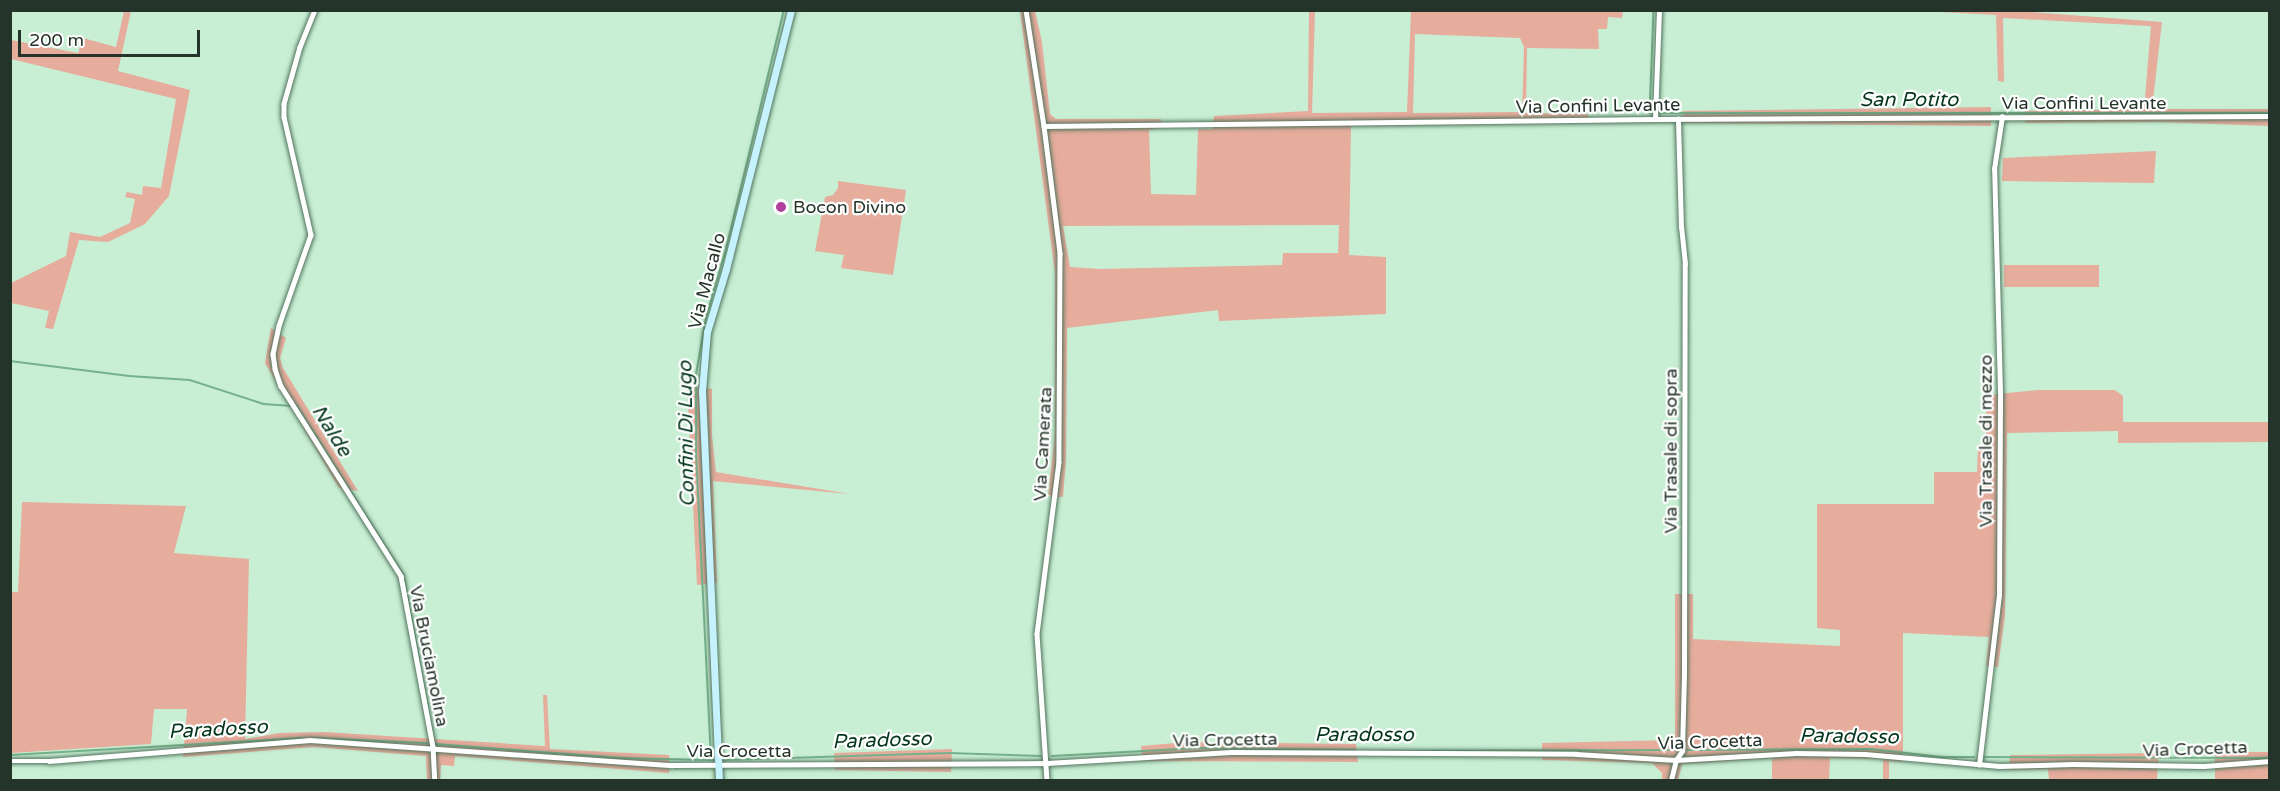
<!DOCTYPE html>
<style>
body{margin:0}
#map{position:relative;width:2280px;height:791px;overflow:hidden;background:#c8efd4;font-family:"Varela Round",sans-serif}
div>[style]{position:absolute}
.green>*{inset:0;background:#e6ac9c;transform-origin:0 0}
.stream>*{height:1.5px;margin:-0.75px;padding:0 0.75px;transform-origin:0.75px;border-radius:0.75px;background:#75b28b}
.roads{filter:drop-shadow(0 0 2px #51745d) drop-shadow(0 0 2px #51745d)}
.street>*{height:4.5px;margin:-2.25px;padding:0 2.25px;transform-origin:2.25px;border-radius:2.25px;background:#fff}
.secondary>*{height:7px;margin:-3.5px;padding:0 3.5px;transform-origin:3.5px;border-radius:3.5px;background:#c5f2fc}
.dots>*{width:16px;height:16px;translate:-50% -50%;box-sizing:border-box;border:3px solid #fff;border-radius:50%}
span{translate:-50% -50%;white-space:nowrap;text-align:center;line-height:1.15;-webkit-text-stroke:4.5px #fff;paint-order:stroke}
.street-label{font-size:18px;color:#25342a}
.poi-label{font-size:18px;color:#25342a}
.left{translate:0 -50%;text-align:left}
.water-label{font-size:20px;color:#03361d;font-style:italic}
.frame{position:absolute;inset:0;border:12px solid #25342a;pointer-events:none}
.scale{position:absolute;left:18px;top:30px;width:182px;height:27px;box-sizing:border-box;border:3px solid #25342a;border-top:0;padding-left:8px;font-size:18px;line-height:21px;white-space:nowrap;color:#25342a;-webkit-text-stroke:4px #fff;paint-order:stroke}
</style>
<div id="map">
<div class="green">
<i style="clip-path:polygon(2005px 10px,2162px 22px,2152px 109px,2269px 109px,2269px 126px,2158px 122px,2025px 123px,2025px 111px,2144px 109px,2151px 26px,2003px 18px,2004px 82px,1998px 81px,1996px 15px,1920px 11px)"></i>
<i style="clip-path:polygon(124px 11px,131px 11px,118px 71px,190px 90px,169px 196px,145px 224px,108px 242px,79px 240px,53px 329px,45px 328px,49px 311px,11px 303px,11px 283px,66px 256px,70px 232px,100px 237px,130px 223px,135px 199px,125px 197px,127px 192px,142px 195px,143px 186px,161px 188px,176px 99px,11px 59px,11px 40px,78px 53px,83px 38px,116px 47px)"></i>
<i style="clip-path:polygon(evenodd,1020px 11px,1035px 11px,1042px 42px,1050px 114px,1056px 119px,1161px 119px,1161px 128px,1149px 130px,1151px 194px,1196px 195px,1198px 129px,1213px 129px,1214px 116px,1308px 111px,1309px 11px,1315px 11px,1312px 113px,1407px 112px,1411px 11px,1623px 11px,1622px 18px,1608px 17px,1607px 29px,1598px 29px,1599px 49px,1527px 48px,1526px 113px,1588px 114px,1588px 123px,1351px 126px,1349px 255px,1386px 257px,1386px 314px,1219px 321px,1218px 310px,1067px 328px,1066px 459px,1063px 497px,1048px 496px,1055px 433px,1055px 273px,1020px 11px,1415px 34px,1520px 38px,1524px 47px,1522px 112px,1413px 113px,1415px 34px,1020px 11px,1339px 225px,1338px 253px,1283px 253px,1282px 265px,1100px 269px,1070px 267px,1063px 226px,1339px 225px)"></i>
<i style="clip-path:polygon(1991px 107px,1991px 126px,1684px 123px,1683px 111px)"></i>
<i style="clip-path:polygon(2156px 151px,2154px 183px,2002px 181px,2003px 158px)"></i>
<i style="clip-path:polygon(838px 181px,906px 190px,893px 275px,841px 268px,844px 255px,815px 251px,825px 197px,833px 195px,838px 188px)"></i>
<i style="left:2004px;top:265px;width:95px;height:22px"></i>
<i style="clip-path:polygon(271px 328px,286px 338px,280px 358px,283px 368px,358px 491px,339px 488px,265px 363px)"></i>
<i style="clip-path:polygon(687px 385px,712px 389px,712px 436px,716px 472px,850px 494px,713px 481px,717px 583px,697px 585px)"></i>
<i style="clip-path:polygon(2038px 390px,2115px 390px,2123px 396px,2123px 422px,2269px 422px,2269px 442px,2118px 443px,2118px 431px,2007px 433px,2005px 616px,1998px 667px,1986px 666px,1989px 637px,1903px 633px,1903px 762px,1889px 761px,1889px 780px,1883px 780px,1883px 759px,1830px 758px,1829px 780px,1772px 780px,1772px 758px,1682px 764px,1678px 780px,1662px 780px,1662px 773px,1652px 763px,1542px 760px,1542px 743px,1675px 740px,1675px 594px,1693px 594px,1693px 639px,1840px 646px,1840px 630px,1817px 628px,1817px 504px,1934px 504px,1934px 472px,1977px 472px,1978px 448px,1986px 447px,1986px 395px)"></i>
<i style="clip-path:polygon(22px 502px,186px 506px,174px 553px,249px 559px,245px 739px,279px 733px,325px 732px,545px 746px,543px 695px,547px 695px,550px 749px,669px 755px,669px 773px,455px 756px,454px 766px,441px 765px,440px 780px,427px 780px,426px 756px,314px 747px,183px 757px,187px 709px,154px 709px,151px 744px,11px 753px,10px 592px,18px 592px)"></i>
<i style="clip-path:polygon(1187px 742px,1356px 744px,1358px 762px,1143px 761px,1141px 746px)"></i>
<i style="clip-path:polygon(952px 749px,951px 772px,835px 770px,834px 753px)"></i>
<i style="left:2215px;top:752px;width:54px;height:28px"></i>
<i style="clip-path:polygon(2159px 753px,2157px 780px,2049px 780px,2048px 769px,2009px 770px,2010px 755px)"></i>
</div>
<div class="stream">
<i style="left:1654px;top:10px;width:103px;rotate:92.2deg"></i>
<i style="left:1650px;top:113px;width:620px"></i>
<i style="left:10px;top:361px;width:120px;rotate:7.2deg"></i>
<i style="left:129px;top:376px;width:61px;rotate:3.8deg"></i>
<i style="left:190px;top:380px;width:78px;rotate:18deg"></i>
<i style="left:264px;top:404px;width:28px;rotate:4deg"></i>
<i style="left:297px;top:406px;width:200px;rotate:57.7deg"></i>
<i style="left:404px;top:575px;width:172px;rotate:79.6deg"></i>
<i style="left:311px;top:738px;width:116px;rotate:2.5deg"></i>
<i style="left:435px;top:744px;width:186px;rotate:4.3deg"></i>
<i style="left:620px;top:758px;width:93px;rotate:1.2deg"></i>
<i style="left:1687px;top:750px;width:185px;rotate:-0.3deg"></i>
<i style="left:1872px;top:749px;width:69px;rotate:6.6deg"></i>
<i style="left:1941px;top:757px;width:33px"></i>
<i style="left:1382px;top:751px;width:294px;rotate:-0.2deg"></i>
<i style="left:10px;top:755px;width:293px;rotate:-3.3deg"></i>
<i style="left:1052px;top:756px;width:150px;rotate:-3.1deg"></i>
<i style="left:1202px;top:748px;width:151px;rotate:0.8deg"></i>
<i style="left:1985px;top:757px;width:285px;rotate:0.2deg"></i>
<i style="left:711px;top:760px;width:303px;rotate:-92.8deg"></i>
<i style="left:696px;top:457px;width:83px;rotate:-90deg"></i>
<i style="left:696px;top:374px;width:57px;rotate:-79.9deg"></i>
<i style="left:706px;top:318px;width:72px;rotate:-73.8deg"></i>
<i style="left:726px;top:249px;width:246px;rotate:-76.4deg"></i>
<i style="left:724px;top:760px;width:225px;rotate:-1.8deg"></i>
<i style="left:949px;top:753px;width:92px;rotate:1.9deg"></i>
</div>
<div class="roads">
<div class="street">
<i style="left:315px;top:10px;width:40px;rotate:112deg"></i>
<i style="left:300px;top:47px;width:59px;rotate:105.7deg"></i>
<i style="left:284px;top:104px;width:13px;rotate:90deg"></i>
<i style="left:284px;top:117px;width:121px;rotate:77.1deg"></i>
<i style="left:311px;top:235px;width:96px;rotate:109.4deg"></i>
<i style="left:279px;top:326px;width:29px;rotate:102deg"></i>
<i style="left:273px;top:354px;width:15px;rotate:82deg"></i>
<i style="left:275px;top:369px;width:18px;rotate:71deg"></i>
<i style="left:281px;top:386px;width:225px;rotate:57.7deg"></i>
<i style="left:401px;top:576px;width:174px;rotate:79.4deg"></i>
<i style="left:433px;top:747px;width:33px;rotate:87deg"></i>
<i style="left:1026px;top:10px;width:117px;rotate:81.2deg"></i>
<i style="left:1044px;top:126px;width:611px;rotate:-0.66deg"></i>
<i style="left:1655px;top:119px;width:615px;rotate:-0.28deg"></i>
<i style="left:1655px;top:119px;width:109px;rotate:-87.9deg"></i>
<i style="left:1044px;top:126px;width:128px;rotate:82.8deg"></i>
<i style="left:1060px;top:253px;width:209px;rotate:90.3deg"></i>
<i style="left:1059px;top:462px;width:173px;rotate:97.3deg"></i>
<i style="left:1037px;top:634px;width:146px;rotate:86.1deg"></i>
<i style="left:10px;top:761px;width:39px"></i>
<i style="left:49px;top:761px;width:262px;rotate:-4.6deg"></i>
<i style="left:310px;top:740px;width:363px;rotate:4deg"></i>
<i style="left:672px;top:765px;width:375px;rotate:-0.3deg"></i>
<i style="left:1047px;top:763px;width:184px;rotate:-3.4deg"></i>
<i style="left:1231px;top:752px;width:345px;rotate:0.3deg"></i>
<i style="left:1576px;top:754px;width:100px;rotate:3.4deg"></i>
<i style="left:1676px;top:760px;width:120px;rotate:-3.3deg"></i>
<i style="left:1796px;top:753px;width:69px;rotate:0.8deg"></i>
<i style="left:1865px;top:754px;width:135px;rotate:5.1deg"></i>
<i style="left:1999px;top:766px;width:74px;rotate:-1.5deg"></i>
<i style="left:2073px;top:764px;width:131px;rotate:0.9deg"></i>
<i style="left:2204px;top:766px;width:66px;rotate:-4.3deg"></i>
<i style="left:1979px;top:765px;width:171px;rotate:-83.3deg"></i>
<i style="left:1999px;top:595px;width:203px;rotate:-89.7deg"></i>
<i style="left:2000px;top:392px;width:223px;rotate:-91.5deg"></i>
<i style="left:1994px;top:169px;width:53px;rotate:-81.3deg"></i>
<i style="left:1671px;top:780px;width:21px;rotate:-76deg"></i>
<i style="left:1676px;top:760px;width:11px;rotate:-56deg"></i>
<i style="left:1682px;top:751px;width:76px;rotate:-88.5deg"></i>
<i style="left:1684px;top:675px;width:411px;rotate:-89.9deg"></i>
<i style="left:1685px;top:264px;width:36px;rotate:-96deg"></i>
<i style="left:1681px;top:228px;width:109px;rotate:-91.6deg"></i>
</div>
<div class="secondary">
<i style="left:719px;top:780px;width:389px;rotate:-92.5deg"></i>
<i style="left:702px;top:391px;width:59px;rotate:-85.2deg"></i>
<i style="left:707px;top:332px;width:66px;rotate:-73.2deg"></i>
<i style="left:726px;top:269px;width:267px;rotate:-75.9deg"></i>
</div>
</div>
<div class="dots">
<i style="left:781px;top:207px;background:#b0409c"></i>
</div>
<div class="street-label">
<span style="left:2084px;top:103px">Via Confini Levante</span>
<span style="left:1598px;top:106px;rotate:-1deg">Via Confini Levante</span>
<span style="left:707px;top:281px;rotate:-75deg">Via Macallo</span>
<span style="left:1986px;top:441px;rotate:-90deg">Via Trasale di mezzo</span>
<span style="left:1043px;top:444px;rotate:-87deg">Via Camerata</span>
<span style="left:1671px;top:451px;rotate:-90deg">Via Trasale di sopra</span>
<span style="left:429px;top:656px;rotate:79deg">Via Bruciamolina</span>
<span style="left:1225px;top:740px;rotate:-1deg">Via Crocetta</span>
<span style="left:1710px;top:742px;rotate:-2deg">Via Crocetta</span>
<span style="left:2195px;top:749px;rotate:-2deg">Via Crocetta</span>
<span style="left:739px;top:751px">Via Crocetta</span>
</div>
<div class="poi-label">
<span class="left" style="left:793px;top:207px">Bocon Divino</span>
</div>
<div class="water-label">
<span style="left:1909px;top:100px">San Potito</span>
<span style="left:331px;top:431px;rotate:58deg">Nalde</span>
<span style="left:687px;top:434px;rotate:-91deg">Confini Di Lugo</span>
<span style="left:218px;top:730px;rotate:-3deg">Paradosso</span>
<span style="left:1364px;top:735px">Paradosso</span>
<span style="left:1849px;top:737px;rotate:1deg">Paradosso</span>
<span style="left:882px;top:741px;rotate:-2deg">Paradosso</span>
</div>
<div class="frame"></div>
<div class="scale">200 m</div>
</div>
